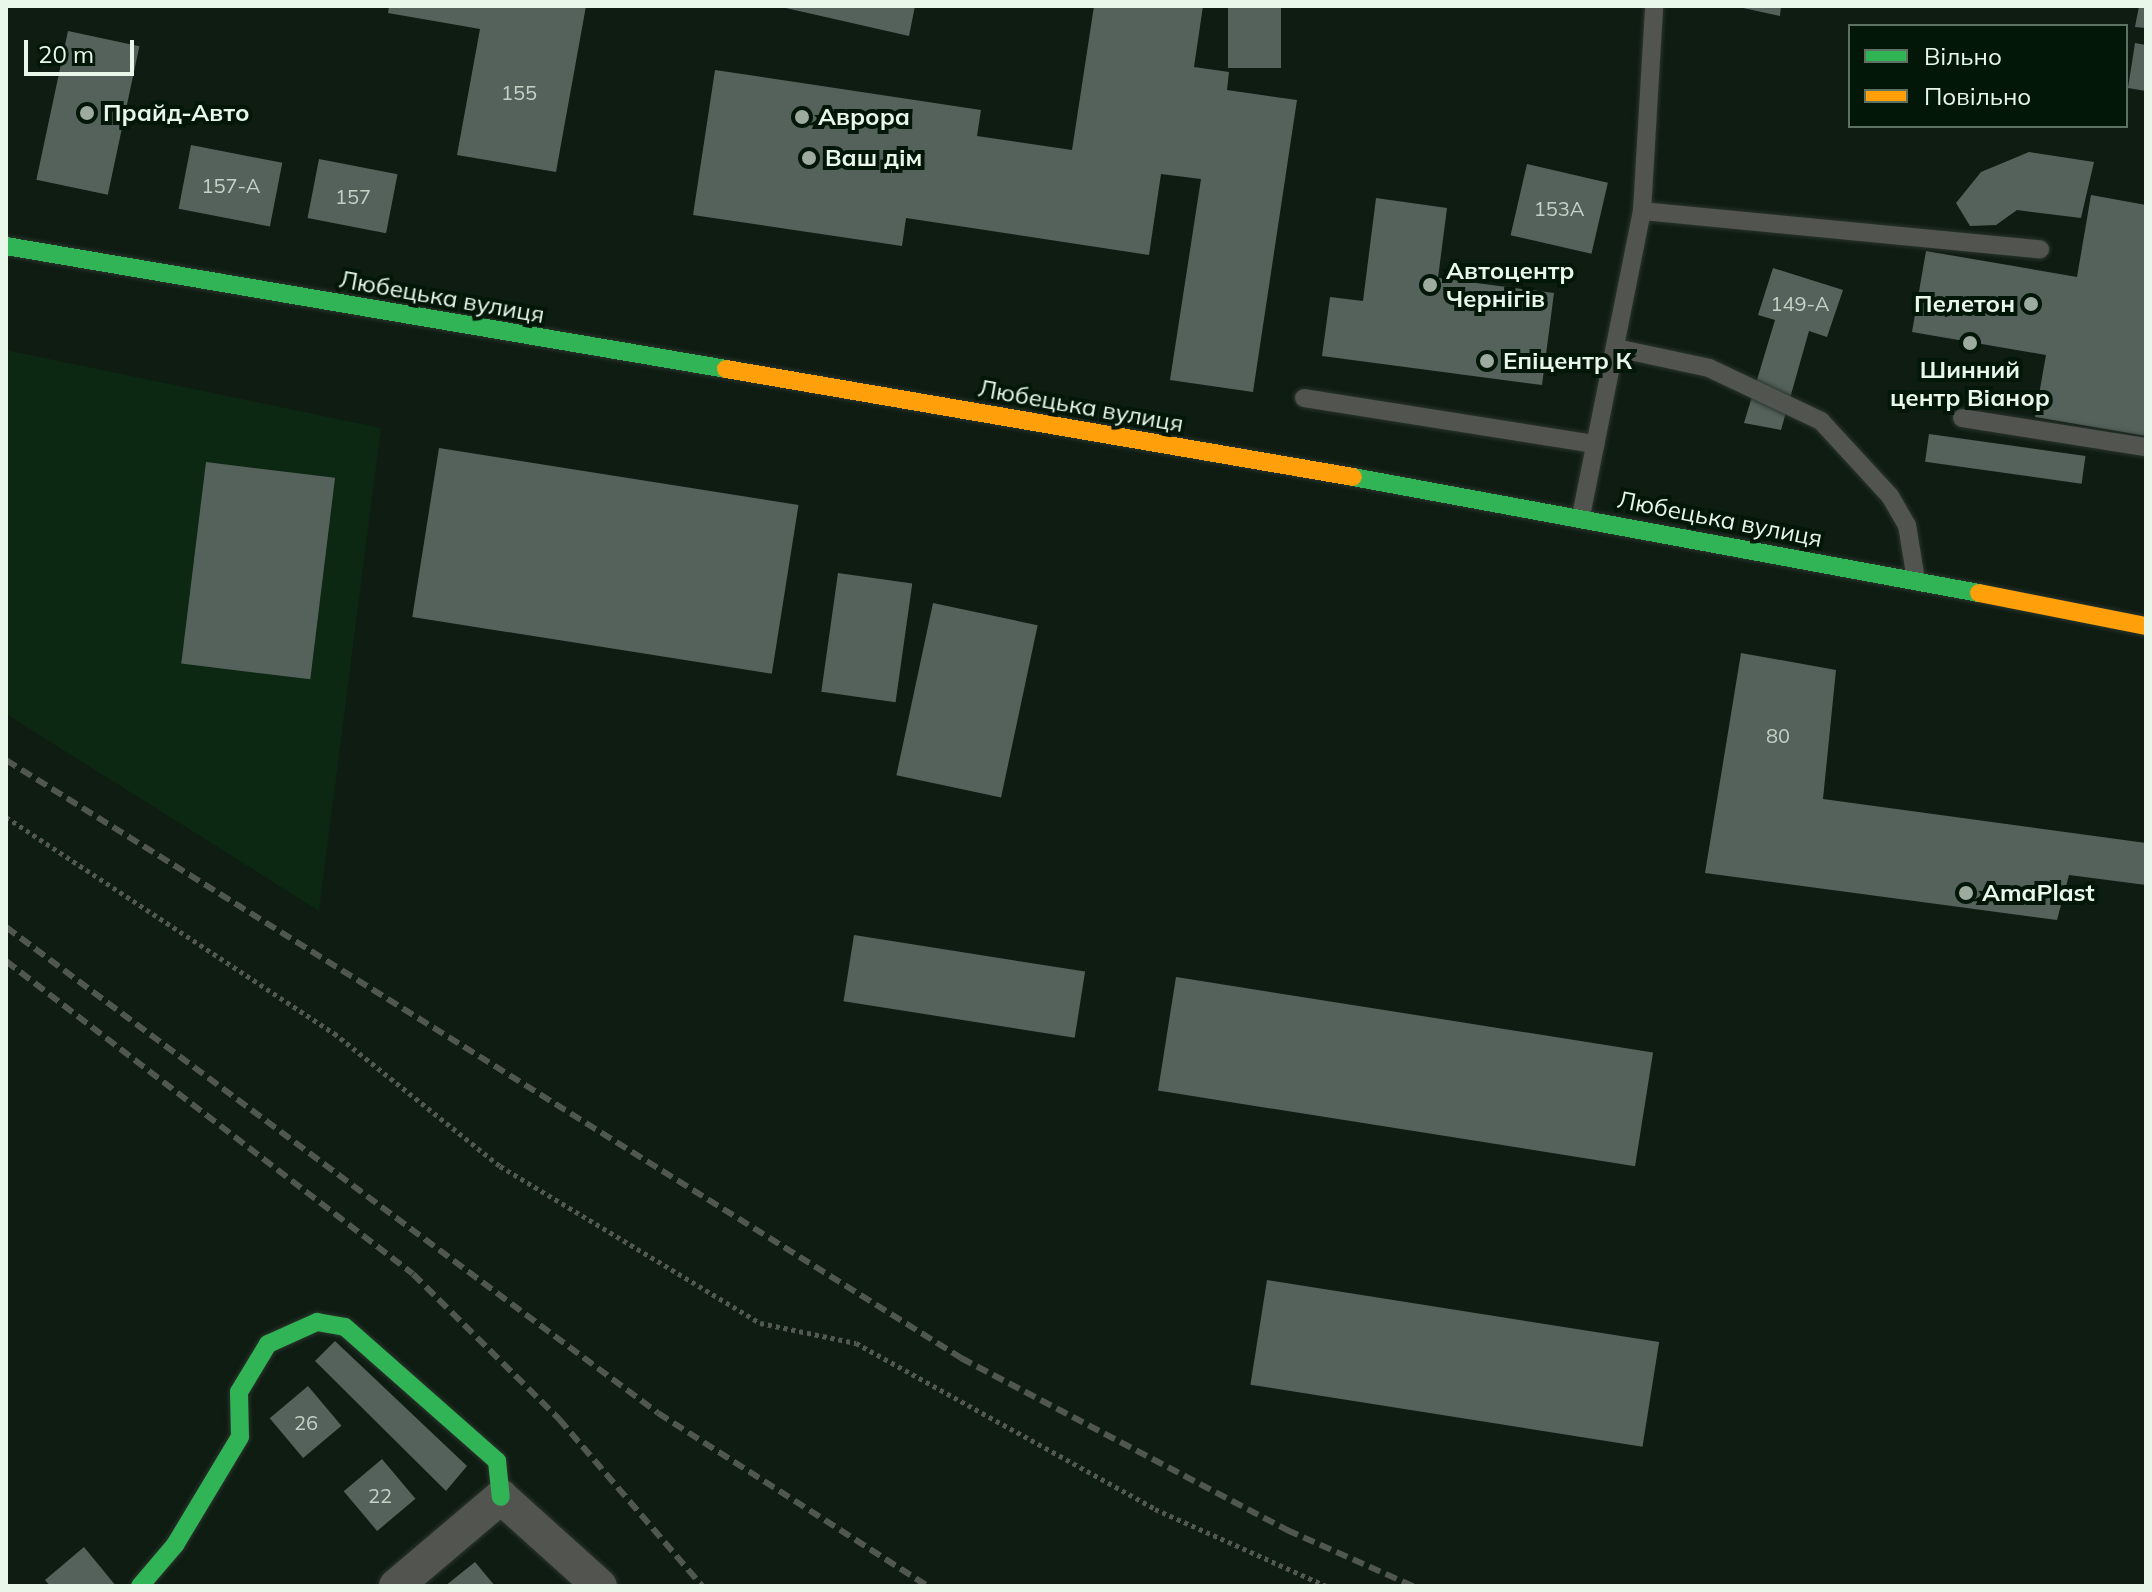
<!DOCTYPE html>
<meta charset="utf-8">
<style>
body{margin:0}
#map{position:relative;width:2152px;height:1592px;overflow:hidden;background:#0f1c12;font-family:Mulish,sans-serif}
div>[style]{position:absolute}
.built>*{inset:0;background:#0c2712}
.building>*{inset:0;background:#55625c;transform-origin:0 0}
.path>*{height:5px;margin-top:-2.5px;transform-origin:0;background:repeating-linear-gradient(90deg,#535852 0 4px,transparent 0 8px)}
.roads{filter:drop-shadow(0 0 2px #2a352d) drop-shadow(0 0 2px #2a352d)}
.lane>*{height:18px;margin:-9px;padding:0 9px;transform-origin:9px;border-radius:9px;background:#52554f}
.street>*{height:34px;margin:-17px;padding:0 17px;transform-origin:17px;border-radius:17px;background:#52554f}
.fast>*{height:18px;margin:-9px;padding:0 9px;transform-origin:9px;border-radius:9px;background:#30b455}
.slow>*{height:18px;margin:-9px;padding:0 9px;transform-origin:9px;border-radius:9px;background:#ff9f0a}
.rail>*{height:6px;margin-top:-3px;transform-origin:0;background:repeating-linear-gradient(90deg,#50574f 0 12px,transparent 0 18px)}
.dots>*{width:22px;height:22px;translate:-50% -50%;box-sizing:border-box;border:4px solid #021707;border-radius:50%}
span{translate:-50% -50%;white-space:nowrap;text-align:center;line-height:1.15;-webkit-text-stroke:8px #021707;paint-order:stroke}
.number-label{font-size:20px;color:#c4d2c6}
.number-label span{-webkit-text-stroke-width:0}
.poi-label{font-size:24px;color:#e9f7ea;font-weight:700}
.left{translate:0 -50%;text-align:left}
.right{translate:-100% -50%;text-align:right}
.street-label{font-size:24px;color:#e9f7ea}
.frame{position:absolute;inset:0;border:8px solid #e9f7ea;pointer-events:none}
.legend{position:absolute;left:1848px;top:24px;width:280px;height:104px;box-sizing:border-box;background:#021707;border:2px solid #5e7162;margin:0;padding:10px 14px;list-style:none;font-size:24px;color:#e9f7ea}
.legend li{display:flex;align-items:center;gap:16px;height:40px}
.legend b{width:40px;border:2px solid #5e7162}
.scale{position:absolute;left:24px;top:40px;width:110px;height:36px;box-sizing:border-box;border:4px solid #e9f7ea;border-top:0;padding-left:10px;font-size:24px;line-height:28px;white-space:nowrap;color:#e9f7ea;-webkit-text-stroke:6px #021707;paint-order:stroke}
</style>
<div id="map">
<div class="built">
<i style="clip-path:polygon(6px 350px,381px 428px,319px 911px,6px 714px)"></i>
</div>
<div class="building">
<i style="clip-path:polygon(389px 6px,586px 6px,556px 172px,457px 155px,480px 29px,388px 13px)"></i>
<i style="clip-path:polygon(777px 6px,915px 6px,909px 36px)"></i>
<i style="clip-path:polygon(1094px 6px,1203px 6px,1194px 67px,1229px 72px,1227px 90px,1297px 100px,1253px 392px,1170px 380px,1201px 179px,1161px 174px,1149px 255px,906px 218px,902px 246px,693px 215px,715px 70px,981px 110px,977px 136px,1072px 150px)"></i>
<i style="left:1228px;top:6px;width:53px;height:62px"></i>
<i style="clip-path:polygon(1734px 6px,1781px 6px,1780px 16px)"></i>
<i style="clip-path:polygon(2139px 6px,2146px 6px,2146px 28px,2135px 27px)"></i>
<i style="left:68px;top:31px;width:73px;height:152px;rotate:12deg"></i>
<i style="clip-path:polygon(2135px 43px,2146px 45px,2146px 91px,2128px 88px)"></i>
<i style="left:191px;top:145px;width:93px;height:65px;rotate:11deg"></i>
<i style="clip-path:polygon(2029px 152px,2094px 162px,2081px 218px,2017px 210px,1996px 225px,1970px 226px,1956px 203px,1981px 172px)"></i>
<i style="left:319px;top:159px;width:80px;height:60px;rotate:11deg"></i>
<i style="left:1527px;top:164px;width:83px;height:73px;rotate:13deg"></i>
<i style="clip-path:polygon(2091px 195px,2146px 205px,2146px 436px,2035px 417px,2046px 355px,1912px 332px,1926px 251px,2077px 277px)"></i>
<i style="clip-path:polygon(1376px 198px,1447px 208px,1438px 278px,1554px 293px,1542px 385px,1322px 356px,1330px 297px,1363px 301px)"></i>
<i style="clip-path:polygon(1773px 268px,1843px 290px,1827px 337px,1809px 331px,1781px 430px,1744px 423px,1775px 320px,1758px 315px)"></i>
<i style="left:1929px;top:434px;width:158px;height:28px;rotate:8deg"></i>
<i style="left:439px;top:448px;width:364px;height:171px;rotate:9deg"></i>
<i style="left:206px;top:462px;width:130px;height:203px;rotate:7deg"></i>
<i style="left:838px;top:573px;width:75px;height:120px;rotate:8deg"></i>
<i style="left:933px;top:603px;width:107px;height:176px;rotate:12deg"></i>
<i style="clip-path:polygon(1741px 653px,1836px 670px,1823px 799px,2146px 843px,2146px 885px,2069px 875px,2057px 920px,1705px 873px)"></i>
<i style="left:854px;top:935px;width:234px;height:67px;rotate:9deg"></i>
<i style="left:1176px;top:977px;width:483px;height:115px;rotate:9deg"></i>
<i style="left:1267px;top:1280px;width:397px;height:106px;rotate:9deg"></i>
<i style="clip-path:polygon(335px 1341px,467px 1466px,446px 1491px,315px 1361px)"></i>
<i style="left:308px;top:1386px;width:52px;height:50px;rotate:50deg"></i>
<i style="left:382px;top:1459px;width:52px;height:50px;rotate:50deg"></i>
<i style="clip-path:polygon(84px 1547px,116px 1586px,50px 1586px,45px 1580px)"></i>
<i style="clip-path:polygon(475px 1562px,495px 1586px,445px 1586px)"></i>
</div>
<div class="path">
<i style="left:6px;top:817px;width:393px;rotate:33.4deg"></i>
<i style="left:334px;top:1033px;width:213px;rotate:38.7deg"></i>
<i style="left:500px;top:1166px;width:304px;rotate:31.1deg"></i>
<i style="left:760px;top:1323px;width:98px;rotate:11.8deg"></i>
<i style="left:856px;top:1343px;width:342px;rotate:29deg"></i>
<i style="left:1155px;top:1509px;width:188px;rotate:24.2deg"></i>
</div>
<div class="roads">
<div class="lane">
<i style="left:1642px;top:211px;width:400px;rotate:5.5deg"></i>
<i style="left:1616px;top:348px;width:95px;rotate:12.1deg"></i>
<i style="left:1709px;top:368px;width:124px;rotate:25.3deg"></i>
<i style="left:1821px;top:421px;width:102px;rotate:47.4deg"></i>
<i style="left:1890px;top:496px;width:34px;rotate:60deg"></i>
<i style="left:1907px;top:525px;width:56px;rotate:80.7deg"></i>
<i style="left:1304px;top:398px;width:295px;rotate:9deg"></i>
<i style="left:1962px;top:418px;width:186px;rotate:9deg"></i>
<i style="left:1581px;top:516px;width:311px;rotate:-78.7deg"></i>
<i style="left:1642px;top:211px;width:205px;rotate:-86.6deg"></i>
</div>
<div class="street">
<i style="left:396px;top:1586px;width:138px;rotate:-40.3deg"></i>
<i style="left:501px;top:1497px;width:133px;rotate:42deg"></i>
</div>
<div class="fast">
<i style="left:6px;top:246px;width:730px;rotate:9.69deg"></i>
<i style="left:1353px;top:477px;width:637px;rotate:10.5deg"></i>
<i style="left:140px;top:1586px;width:54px;rotate:-49.5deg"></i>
<i style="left:175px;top:1545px;width:126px;rotate:-59deg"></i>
<i style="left:240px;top:1437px;width:45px;rotate:-91.3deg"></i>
<i style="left:239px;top:1392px;width:56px;rotate:-58.9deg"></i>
<i style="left:268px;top:1344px;width:54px;rotate:-24.2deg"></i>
<i style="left:317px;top:1322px;width:28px;rotate:10deg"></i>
<i style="left:345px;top:1327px;width:203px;rotate:41.4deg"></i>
<i style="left:497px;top:1461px;width:36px;rotate:84deg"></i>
</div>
<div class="slow">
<i style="left:726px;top:369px;width:636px;rotate:9.77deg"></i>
<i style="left:1979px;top:593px;width:170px;rotate:11.2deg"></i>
</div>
</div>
<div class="rail">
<i style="left:6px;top:760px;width:1127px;rotate:32.05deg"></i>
<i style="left:961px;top:1358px;width:369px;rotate:27.8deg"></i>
<i style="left:1287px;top:1530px;width:138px;rotate:24deg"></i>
<i style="left:6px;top:927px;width:813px;rotate:36.7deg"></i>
<i style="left:658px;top:1413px;width:320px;rotate:32.7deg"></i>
<i style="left:6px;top:961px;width:513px;rotate:37.56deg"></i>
<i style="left:413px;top:1274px;width:206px;rotate:44.8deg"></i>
<i style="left:559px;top:1419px;width:220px;rotate:49.4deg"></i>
</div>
<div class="dots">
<i style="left:87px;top:113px;background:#9daa9e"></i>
<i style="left:802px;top:117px;background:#9daa9e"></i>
<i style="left:809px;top:158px;background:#9daa9e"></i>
<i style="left:1430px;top:285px;background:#9daa9e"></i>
<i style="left:2031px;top:304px;background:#9daa9e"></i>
<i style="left:1970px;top:343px;background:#9daa9e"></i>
<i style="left:1487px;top:361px;background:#9daa9e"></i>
<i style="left:1966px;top:893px;background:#9daa9e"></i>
</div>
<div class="number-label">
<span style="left:519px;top:92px">155</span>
<span style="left:231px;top:185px">157-А</span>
<span style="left:353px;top:196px">157</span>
<span style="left:1559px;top:208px">153А</span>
<span style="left:1800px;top:303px">149-А</span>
<span style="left:1778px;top:735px">80</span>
<span style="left:306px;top:1422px">26</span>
<span style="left:380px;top:1495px">22</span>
</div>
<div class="poi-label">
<span class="left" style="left:103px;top:113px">Прайд-Авто</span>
<span class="left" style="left:818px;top:117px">Аврора</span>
<span class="left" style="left:825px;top:158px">Ваш дім</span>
<span class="left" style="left:1446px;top:285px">Автоцентр<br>Чернігів</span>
<span class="right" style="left:2015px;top:304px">Пелетон</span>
<span class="left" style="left:1503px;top:361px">Епіцентр К</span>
<span style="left:1970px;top:384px">Шинний<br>центр Віанор</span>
<span class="left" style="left:1982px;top:893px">AmaPlast</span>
</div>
<div class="street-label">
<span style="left:442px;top:297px;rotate:10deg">Любецька вулиця</span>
<span style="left:1081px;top:406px;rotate:10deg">Любецька вулиця</span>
<span style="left:1720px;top:519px;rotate:11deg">Любецька вулиця</span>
</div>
<div class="frame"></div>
<ul class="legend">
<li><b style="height:10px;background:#30b455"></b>Вільно</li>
<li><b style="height:10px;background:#ff9f0a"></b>Повільно</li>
</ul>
<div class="scale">20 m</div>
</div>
